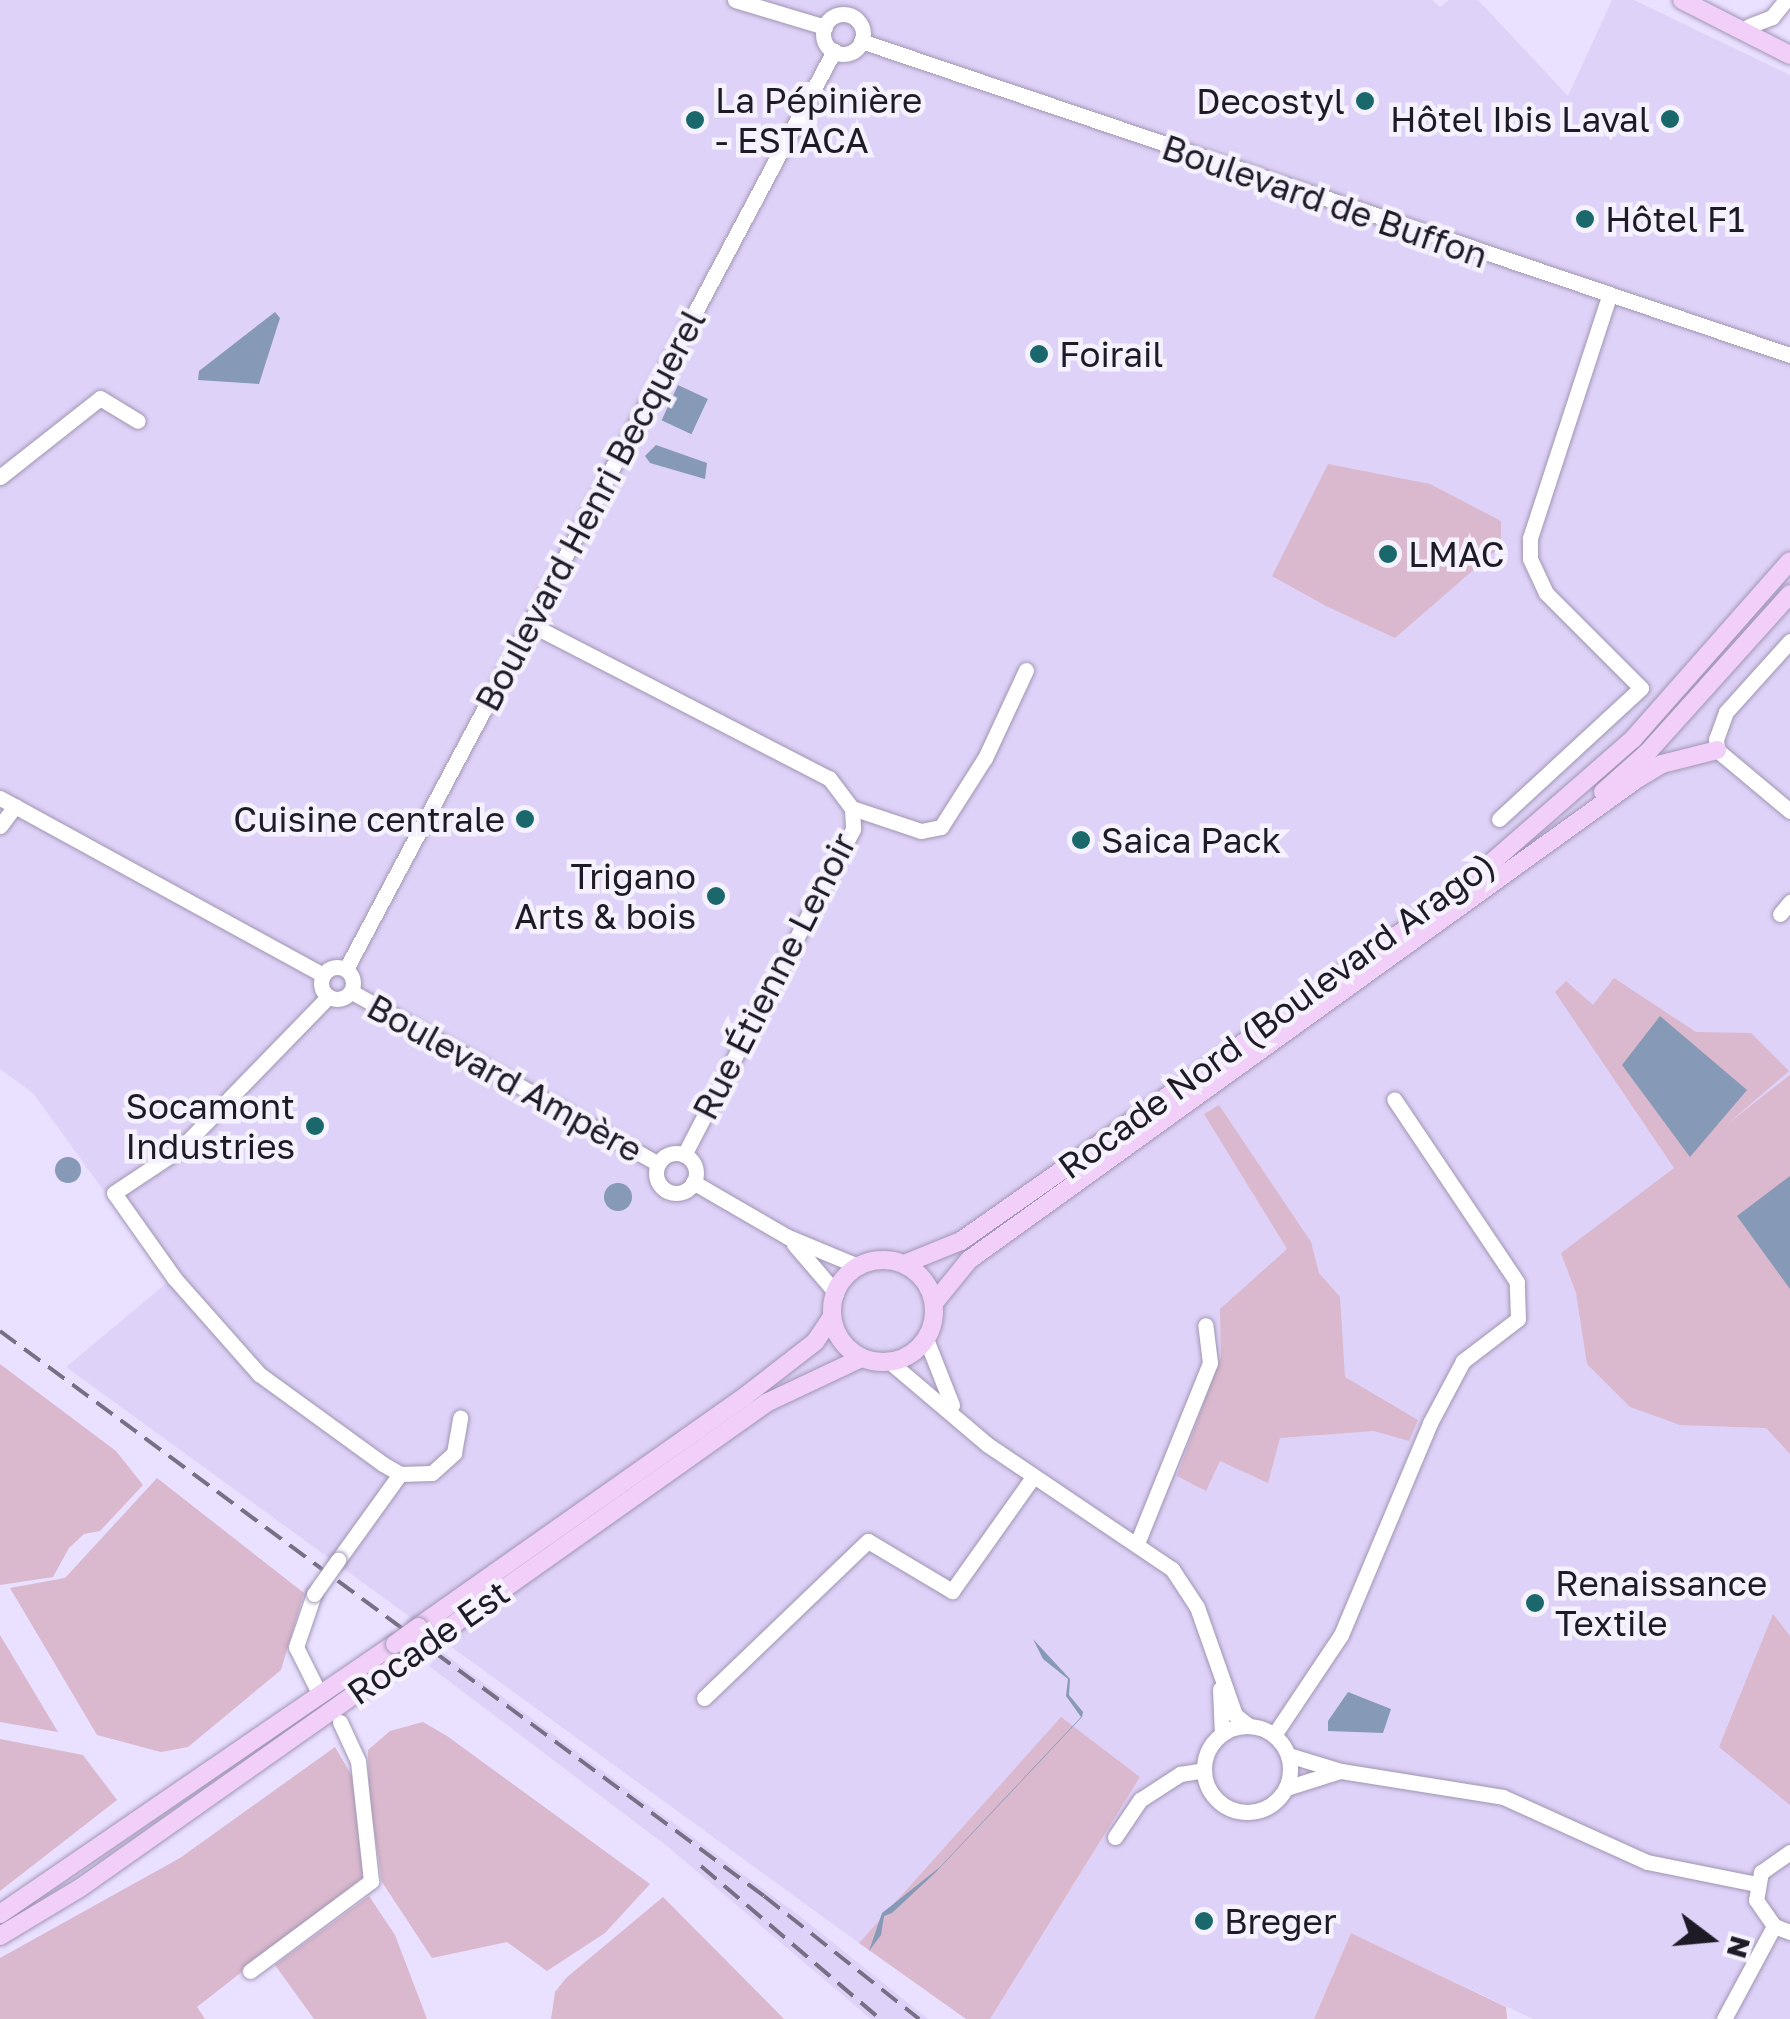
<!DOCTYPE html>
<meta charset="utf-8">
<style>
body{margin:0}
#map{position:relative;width:1790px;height:2019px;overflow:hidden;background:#eae0ff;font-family:"Golos Text",sans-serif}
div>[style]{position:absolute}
.built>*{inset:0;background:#dfd2f8}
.green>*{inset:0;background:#dab8cd}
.water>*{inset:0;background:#8699b7;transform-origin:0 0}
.round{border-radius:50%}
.roads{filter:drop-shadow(0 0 2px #a096b3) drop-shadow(0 0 2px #a096b3)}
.minor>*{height:15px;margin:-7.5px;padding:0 7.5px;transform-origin:7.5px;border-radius:7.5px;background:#fff}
.minor>.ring{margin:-7.5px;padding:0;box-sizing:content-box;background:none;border:15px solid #fff;border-radius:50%}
.major>*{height:18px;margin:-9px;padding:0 9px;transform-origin:9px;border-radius:9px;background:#f1cff8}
.major>.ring{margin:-9px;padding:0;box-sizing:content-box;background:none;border:18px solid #f1cff8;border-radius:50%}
.rail>*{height:4px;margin-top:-2px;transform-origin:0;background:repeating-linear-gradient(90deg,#777084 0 20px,transparent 0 30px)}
.bridges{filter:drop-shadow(0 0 2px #a096b3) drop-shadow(0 0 2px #a096b3)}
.minor-bridge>*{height:15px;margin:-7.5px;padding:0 7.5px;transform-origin:7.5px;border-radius:7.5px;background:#fff}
.major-bridge>*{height:18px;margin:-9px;padding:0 9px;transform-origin:9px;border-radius:9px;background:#f1cff8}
.dots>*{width:28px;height:28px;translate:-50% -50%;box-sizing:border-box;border:5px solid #f5f1fd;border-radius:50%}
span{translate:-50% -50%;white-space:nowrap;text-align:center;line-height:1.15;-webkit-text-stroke:9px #f5f1fd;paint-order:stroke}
.poi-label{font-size:35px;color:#1f1b26}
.left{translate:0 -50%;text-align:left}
.right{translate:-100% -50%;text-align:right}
.street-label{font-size:35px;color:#1f1b26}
.north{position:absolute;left:1660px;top:1889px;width:100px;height:100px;-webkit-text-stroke:8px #f5f1fd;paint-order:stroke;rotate:106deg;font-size:28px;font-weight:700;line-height:40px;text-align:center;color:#1f1b26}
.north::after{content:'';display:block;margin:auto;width:35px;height:45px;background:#1f1b26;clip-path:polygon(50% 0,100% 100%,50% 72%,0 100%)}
</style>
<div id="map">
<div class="built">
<i style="clip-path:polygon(0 0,1432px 0,1440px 7px,1449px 0,1478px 0,1568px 96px,1612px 0,1634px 0,1790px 75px,1790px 2019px,1533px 2019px,1351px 1933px,1314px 2019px,990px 2019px,1140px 1777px,1061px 1718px,859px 1943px,66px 1367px,169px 1281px,33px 1093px,0 1069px)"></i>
<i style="clip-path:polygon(442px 1652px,801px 1917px,928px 2019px,871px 2019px,668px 1847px,429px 1666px)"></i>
</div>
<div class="green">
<i style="clip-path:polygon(1328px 464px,1430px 484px,1501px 521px,1501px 546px,1395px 638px,1326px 606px,1272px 576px)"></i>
<i style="clip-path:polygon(1614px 978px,1696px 1032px,1751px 1033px,1789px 1071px,1726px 1125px,1790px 1075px,1790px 1454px,1766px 1428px,1680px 1425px,1630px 1407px,1587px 1364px,1576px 1293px,1561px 1253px,1674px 1168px,1555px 992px,1566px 981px,1593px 1005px)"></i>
<i style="clip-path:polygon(1219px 1105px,1311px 1242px,1319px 1273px,1340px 1297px,1345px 1377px,1418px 1420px,1409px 1441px,1374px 1431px,1280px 1438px,1268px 1483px,1220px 1461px,1206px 1491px,1177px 1476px,1221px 1356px,1220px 1309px,1287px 1249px,1204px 1114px)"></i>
<i style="clip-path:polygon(0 1364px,116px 1451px,143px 1485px,100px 1531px,84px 1534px,69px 1548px,53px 1577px,0 1585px)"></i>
<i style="clip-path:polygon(157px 1478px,304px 1593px,281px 1670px,188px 1747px,161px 1752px,97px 1735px,10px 1588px,65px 1578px)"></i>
<i style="clip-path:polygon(1773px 1614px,1790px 1636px,1790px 1805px,1719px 1747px)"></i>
<i style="clip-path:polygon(0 1635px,58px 1732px,0 1722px)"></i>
<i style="clip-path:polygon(1061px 1717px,1140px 1777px,990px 2019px,966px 2019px,859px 1943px)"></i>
<i style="clip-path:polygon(423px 1722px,447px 1736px,650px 1884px,605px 1933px,547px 1971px,507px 1942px,432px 1958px,382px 1882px,369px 1796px,368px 1750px,390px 1731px)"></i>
<i style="clip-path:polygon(0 1739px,83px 1755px,117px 1800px,0 1891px)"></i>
<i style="clip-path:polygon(335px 1747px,352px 1776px,363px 1877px,197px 2007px,205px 2019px,0 2019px,0 1958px,180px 1858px)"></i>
<i style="clip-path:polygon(369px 1896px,395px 1935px,427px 2019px,314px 2019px,275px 1965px)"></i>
<i style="clip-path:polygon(663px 1897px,784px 2019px,551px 2019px,555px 1992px,566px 1978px)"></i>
<i style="clip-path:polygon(1351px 1933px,1506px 2007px,1507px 2019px,1314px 2019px)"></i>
</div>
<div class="water">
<i style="clip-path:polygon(275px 312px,280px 318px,259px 384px,198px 380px,199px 371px)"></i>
<i style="left:678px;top:385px;width:33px;height:39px;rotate:25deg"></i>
<i style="clip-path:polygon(656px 445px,707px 463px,705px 479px,650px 463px,645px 456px)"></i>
<i style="clip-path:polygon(1660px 1016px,1747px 1090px,1690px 1157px,1622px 1065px)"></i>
<i class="round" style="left:55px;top:1157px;width:26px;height:26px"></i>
<i style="clip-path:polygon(1790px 1176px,1790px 1289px,1737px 1216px)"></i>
<i class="round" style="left:604px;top:1183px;width:28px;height:28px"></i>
<i style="clip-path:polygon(1033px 1639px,1070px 1679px,1069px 1695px,1083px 1712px,1082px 1717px,936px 1872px,892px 1913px,884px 1916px,881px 1935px,869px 1951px,882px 1913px,940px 1867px,1081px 1717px,1066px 1696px,1068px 1679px,1043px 1659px)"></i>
<i style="clip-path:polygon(1348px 1692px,1391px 1709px,1383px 1733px,1328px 1731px,1328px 1721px)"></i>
</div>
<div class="roads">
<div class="minor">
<i style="left:735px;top:0;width:94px;rotate:16.7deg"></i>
<i class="ring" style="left:823px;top:14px;width:25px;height:25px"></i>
<i style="left:1749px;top:26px;width:25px;rotate:-21deg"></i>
<i style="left:1772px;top:17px;width:22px;rotate:-51deg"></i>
<i style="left:861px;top:41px;width:981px;rotate:18.68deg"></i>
<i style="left:0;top:477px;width:127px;rotate:-38.3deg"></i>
<i style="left:100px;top:398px;width:44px;rotate:31.2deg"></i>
<i style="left:530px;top:624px;width:336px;rotate:27.3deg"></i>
<i style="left:829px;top:778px;width:38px;rotate:53deg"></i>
<i style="left:852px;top:808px;width:21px;rotate:87deg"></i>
<i style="left:853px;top:829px;width:367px;rotate:117.4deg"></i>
<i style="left:1790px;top:641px;width:96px;rotate:132deg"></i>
<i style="left:1726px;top:712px;width:29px;rotate:110deg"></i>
<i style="left:1716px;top:739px;width:11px;rotate:85deg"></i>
<i style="left:1717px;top:750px;width:95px;rotate:39.9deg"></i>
<i style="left:0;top:798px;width:368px;rotate:28.7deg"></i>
<i style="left:852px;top:808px;width:73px;rotate:18.4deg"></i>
<i style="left:921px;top:831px;width:20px;rotate:-11deg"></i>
<i style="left:941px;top:827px;width:82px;rotate:-57.5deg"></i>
<i style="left:985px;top:758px;width:97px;rotate:-65deg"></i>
<i style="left:1499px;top:819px;width:193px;rotate:-42.7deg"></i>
<i style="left:1641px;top:688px;width:134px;rotate:-135deg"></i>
<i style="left:1546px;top:593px;width:38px;rotate:-115deg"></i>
<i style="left:1530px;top:559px;width:21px;rotate:-90deg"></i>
<i style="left:1530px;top:538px;width:254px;rotate:-71.9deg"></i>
<i style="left:0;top:826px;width:25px;rotate:-53deg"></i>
<i style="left:1780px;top:914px;width:16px;rotate:-50deg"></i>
<i class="ring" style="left:321px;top:967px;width:17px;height:17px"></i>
<i style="left:346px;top:969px;width:1040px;rotate:-62.01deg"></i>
<i style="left:352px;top:992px;width:351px;rotate:29.3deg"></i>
<i style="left:328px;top:997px;width:212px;rotate:134.2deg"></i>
<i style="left:180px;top:1149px;width:79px;rotate:146.3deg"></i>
<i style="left:114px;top:1193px;width:105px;rotate:54.7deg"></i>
<i style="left:175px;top:1279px;width:127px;rotate:48.5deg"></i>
<i style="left:259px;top:1374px;width:153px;rotate:36deg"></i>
<i style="left:383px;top:1464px;width:20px;rotate:30deg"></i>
<i style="left:400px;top:1474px;width:32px;rotate:-2deg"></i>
<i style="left:432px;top:1473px;width:30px;rotate:-42deg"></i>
<i style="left:454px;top:1453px;width:36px;rotate:-80deg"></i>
<i class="ring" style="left:656px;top:1153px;width:25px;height:25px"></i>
<i style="left:693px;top:1182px;width:110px;rotate:30.1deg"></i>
<i style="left:788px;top:1237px;width:76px;rotate:22.5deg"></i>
<i style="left:794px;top:1244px;width:65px;rotate:49.4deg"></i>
<i style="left:926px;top:1339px;width:71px;rotate:68.5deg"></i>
<i style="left:890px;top:1362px;width:128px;rotate:40.3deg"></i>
<i style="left:988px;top:1445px;width:222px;rotate:34deg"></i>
<i style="left:1172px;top:1569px;width:45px;rotate:56.7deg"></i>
<i style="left:1197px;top:1607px;width:114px;rotate:70.6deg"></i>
<i style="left:1235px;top:1715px;width:18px;rotate:38deg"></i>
<i style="left:1138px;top:1541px;width:192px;rotate:-68deg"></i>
<i style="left:1210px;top:1363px;width:38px;rotate:-97deg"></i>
<i style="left:338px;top:1560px;width:106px;rotate:-54.2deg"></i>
<i style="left:314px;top:1594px;width:56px;rotate:108.8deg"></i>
<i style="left:296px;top:1647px;width:45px;rotate:63.4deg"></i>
<i style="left:1220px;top:1689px;width:45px;rotate:87.5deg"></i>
<i style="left:704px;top:1698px;width:227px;rotate:-43.8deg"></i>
<i style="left:868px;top:1541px;width:98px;rotate:30.8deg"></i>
<i style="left:952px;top:1591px;width:140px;rotate:-54.6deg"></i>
<i class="ring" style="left:1204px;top:1726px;width:71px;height:71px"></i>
<i style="left:1274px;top:1735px;width:120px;rotate:-56.2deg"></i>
<i style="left:1341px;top:1635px;width:230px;rotate:-67.2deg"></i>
<i style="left:1430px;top:1423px;width:70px;rotate:-62deg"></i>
<i style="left:1463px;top:1361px;width:69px;rotate:-37.4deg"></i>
<i style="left:1518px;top:1319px;width:37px;rotate:-92deg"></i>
<i style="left:1517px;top:1282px;width:220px;rotate:-123.9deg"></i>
<i style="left:1288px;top:1755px;width:55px;rotate:16.8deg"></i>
<i style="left:1341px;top:1771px;width:164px;rotate:9.1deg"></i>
<i style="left:1503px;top:1797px;width:158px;rotate:24.3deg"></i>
<i style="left:1647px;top:1862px;width:111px;rotate:11.4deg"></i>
<i style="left:1286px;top:1788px;width:53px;rotate:-17.4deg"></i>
<i style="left:1115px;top:1837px;width:45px;rotate:-56deg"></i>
<i style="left:1140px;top:1800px;width:48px;rotate:-33deg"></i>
<i style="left:1180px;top:1774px;width:24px;rotate:-9deg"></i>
<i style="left:1790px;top:1852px;width:35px;rotate:145deg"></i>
<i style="left:1761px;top:1872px;width:28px;rotate:100deg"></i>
<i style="left:1756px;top:1900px;width:32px;rotate:55deg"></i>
<i style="left:1774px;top:1926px;width:17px;rotate:21deg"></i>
<i style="left:250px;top:1971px;width:151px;rotate:-36.6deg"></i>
<i style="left:371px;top:1881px;width:121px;rotate:-96.2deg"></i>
<i style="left:358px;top:1761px;width:43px;rotate:-114.8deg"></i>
<i style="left:1724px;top:2019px;width:106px;rotate:-61.7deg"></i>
</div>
<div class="major">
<i style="left:1682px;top:0;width:121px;rotate:27deg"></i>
<i style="left:1603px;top:792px;width:59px;rotate:-41.6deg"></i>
<i style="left:1647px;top:753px;width:214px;rotate:-48deg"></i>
<i class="ring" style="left:832px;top:1260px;width:84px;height:84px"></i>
<i style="left:904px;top:1264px;width:61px;rotate:-22deg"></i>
<i style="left:961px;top:1241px;width:601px;rotate:-35.04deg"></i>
<i style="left:1453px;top:896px;width:239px;rotate:-41.1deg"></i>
<i style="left:1633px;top:739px;width:237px;rotate:-48.6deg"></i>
<i style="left:934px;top:1303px;width:55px;rotate:-50.9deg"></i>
<i style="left:969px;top:1260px;width:823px;rotate:-35.76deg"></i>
<i style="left:1637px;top:779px;width:29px;rotate:-31deg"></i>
<i style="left:1662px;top:764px;width:57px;rotate:-14.3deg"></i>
<i style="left:418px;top:1627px;width:399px;rotate:-35.2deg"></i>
<i style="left:744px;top:1397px;width:90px;rotate:-37.8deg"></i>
<i style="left:815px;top:1342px;width:30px;rotate:-56deg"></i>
<i style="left:433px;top:1639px;width:408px;rotate:-35.3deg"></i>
<i style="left:766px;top:1403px;width:105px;rotate:-25.3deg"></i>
<i style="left:0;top:1914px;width:478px;rotate:-34.4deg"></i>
<i style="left:0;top:1936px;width:93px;rotate:-31deg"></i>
<i style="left:80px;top:1888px;width:404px;rotate:-35.2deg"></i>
</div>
</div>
<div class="rail">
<i style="left:0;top:1331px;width:950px;rotate:36.48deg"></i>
<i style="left:764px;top:1896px;width:198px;rotate:38.4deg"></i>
<i style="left:701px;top:1866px;width:235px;rotate:40.5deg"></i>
</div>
<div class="bridges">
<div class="minor-bridge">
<i style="left:314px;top:1594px;width:42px;rotate:-54.8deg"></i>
</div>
<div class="major-bridge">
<i style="left:395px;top:1644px;width:29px;rotate:-36deg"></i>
<i style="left:410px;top:1655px;width:28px;rotate:-35deg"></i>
</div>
</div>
<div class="dots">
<i style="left:1365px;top:101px;background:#1a686c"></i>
<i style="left:1670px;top:119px;background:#1a686c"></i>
<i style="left:695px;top:120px;background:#1a686c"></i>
<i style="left:1585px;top:219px;background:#1a686c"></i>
<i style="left:1039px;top:354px;background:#1a686c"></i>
<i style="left:1388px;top:554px;background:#1a686c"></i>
<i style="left:525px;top:819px;background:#1a686c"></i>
<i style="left:1081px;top:840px;background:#1a686c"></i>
<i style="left:716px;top:896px;background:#1a686c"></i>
<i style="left:315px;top:1126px;background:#1a686c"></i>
<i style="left:1535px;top:1603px;background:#1a686c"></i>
<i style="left:1204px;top:1921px;background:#1a686c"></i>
</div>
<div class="poi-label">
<span class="left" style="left:715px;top:120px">La Pépinière<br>- ESTACA</span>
<span class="right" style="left:1345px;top:101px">Decostyl</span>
<span class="right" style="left:1650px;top:119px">Hôtel Ibis Laval</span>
<span class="left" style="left:1605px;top:219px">Hôtel F1</span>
<span class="left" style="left:1059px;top:354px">Foirail</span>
<span class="left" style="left:1408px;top:554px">LMAC</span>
<span class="right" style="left:505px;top:819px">Cuisine centrale</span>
<span class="left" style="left:1101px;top:840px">Saica Pack</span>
<span class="right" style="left:696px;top:896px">Trigano<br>Arts &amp; bois</span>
<span class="right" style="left:295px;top:1126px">Socamont<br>Industries</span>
<span class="left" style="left:1555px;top:1603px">Renaissance<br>Textile</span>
<span class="left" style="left:1224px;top:1921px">Breger</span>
</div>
<div class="street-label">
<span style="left:1325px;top:201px;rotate:19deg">Boulevard de Buffon</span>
<span style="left:590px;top:510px;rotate:-62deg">Boulevard Henri Becquerel</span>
<span style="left:774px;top:976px;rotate:-63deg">Rue Étienne Lenoir</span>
<span style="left:1276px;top:1015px;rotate:-36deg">Rocade Nord (Boulevard Arago)</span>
<span style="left:505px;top:1078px;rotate:29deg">Boulevard Ampère</span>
<span style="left:428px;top:1642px;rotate:-35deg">Rocade Est</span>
</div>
<div class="north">N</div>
</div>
